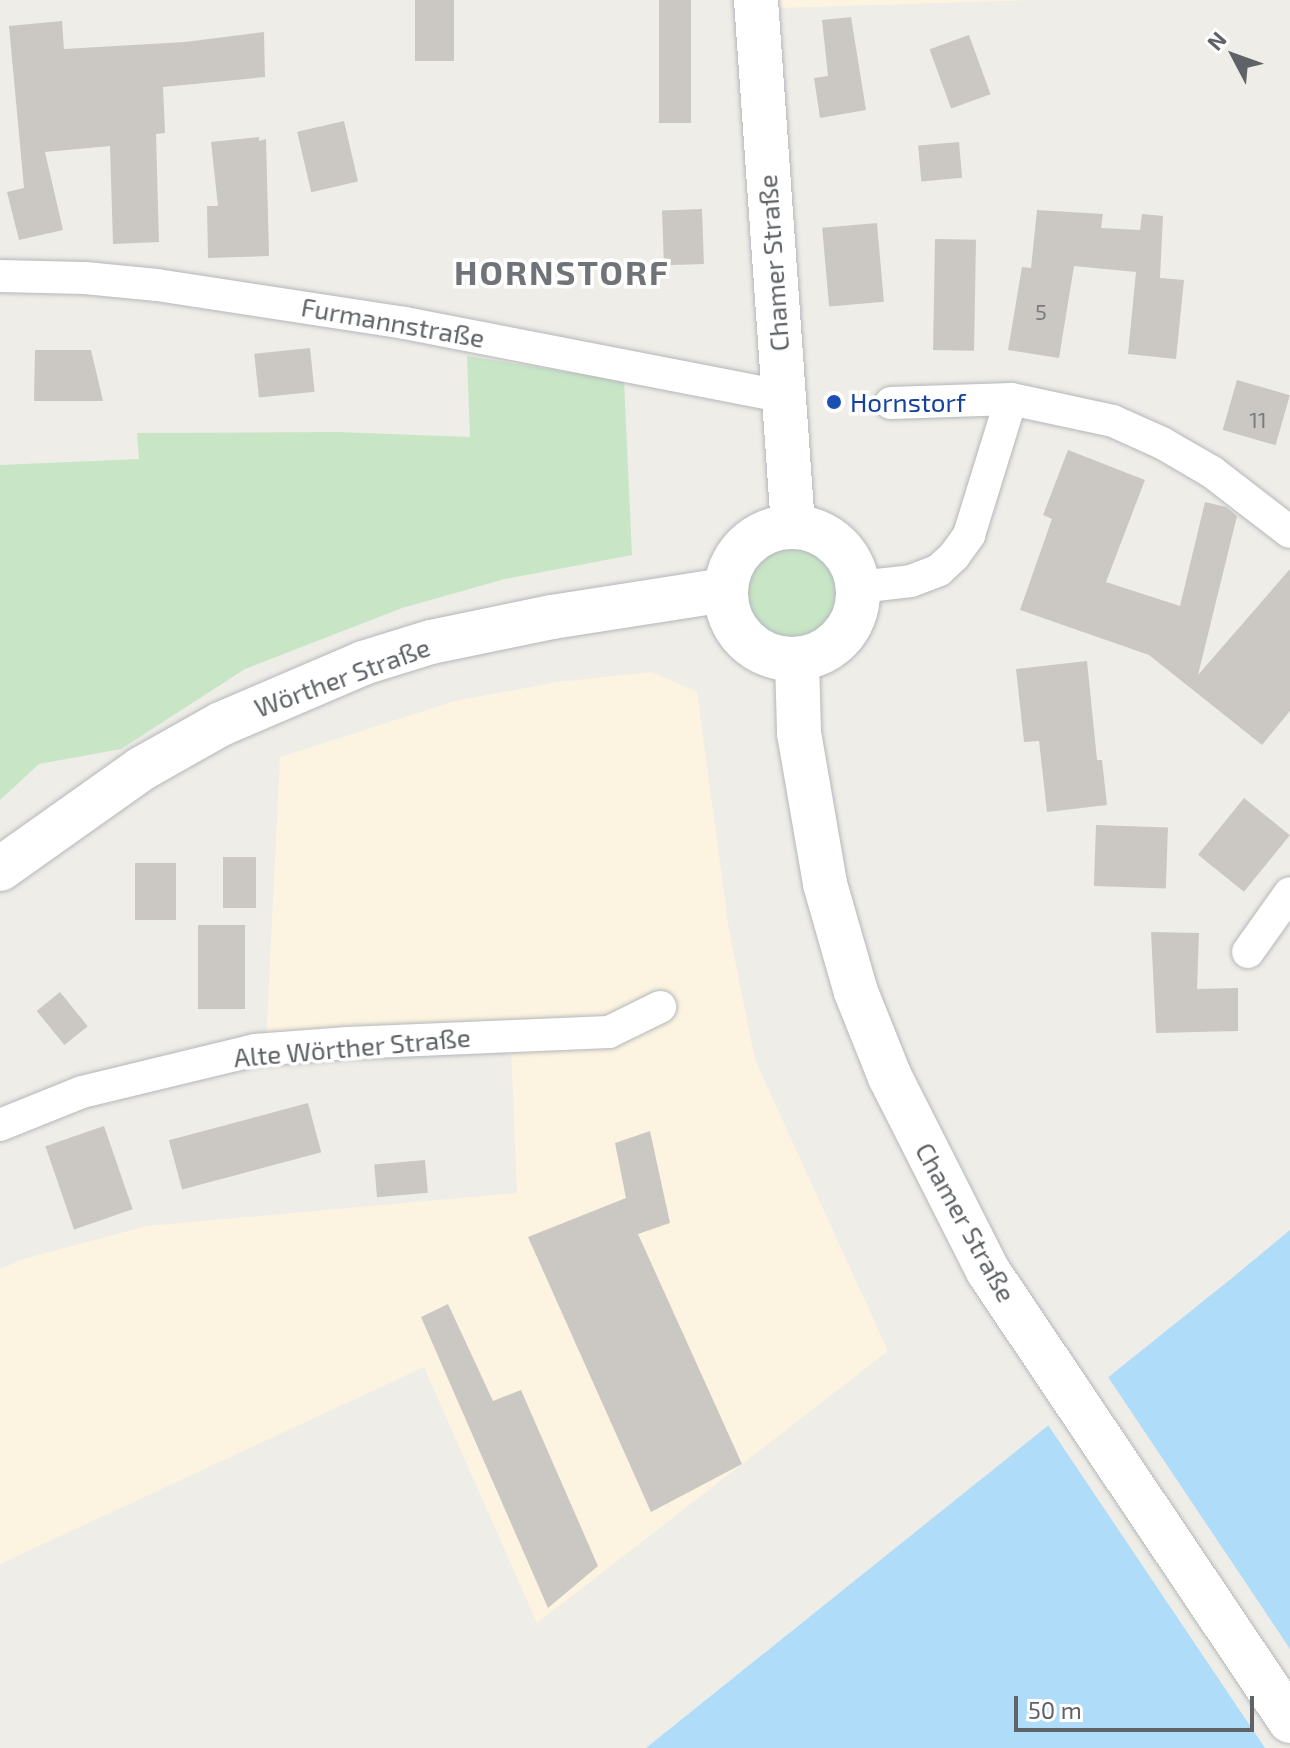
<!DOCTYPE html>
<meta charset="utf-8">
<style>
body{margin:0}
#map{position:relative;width:1290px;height:1748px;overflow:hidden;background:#efede7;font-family:"Exo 2",sans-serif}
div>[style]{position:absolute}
.commercial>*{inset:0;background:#fcf4e0}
.green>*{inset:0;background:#c8e5c6}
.round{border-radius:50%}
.water>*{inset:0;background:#aedcf9}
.pier>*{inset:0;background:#efede7}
.building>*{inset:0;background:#cbc8c4;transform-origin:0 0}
.roads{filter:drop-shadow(0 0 2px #b4b7bb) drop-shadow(0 0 2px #b4b7bb)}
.street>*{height:32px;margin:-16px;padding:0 16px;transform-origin:16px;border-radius:16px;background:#fff}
.secondary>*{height:44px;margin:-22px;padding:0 22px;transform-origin:22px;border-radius:22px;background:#fff}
.secondary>.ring{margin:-22px;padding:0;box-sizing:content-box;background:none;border:44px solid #fff;border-radius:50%}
.dots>*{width:22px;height:22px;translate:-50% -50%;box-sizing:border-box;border:4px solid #fff;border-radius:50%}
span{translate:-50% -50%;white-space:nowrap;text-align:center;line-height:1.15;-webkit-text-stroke:7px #fff;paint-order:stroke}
.number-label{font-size:22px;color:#7a7c7e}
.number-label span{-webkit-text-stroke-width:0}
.street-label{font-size:26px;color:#5f6266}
.transit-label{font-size:26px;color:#164399}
.left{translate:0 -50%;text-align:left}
.district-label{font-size:34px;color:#707478;font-weight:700;letter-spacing:2px}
.north{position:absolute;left:1194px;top:16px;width:80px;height:80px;-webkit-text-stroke:6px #fff;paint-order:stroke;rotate:311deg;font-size:22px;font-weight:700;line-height:32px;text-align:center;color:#5f6266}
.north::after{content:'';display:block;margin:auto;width:28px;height:36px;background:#5f6266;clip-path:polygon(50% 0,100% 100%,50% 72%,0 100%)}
.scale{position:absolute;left:1014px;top:1696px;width:240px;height:36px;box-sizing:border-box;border:4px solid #5f6266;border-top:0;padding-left:10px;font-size:24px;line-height:28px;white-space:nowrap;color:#5f6266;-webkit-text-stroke:6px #fff;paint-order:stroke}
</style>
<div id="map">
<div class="commercial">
<i style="clip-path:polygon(779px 0,1033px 0,779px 8px)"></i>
<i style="clip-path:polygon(652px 672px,697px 692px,729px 930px,755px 1060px,888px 1351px,537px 1623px,424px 1367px,0 1564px,0 1269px,23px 1259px,147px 1226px,517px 1193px,510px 1023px,266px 1044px,280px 757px,455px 701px,557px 682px)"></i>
</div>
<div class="green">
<i style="clip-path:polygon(467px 356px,624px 381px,632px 555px,505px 579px,402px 608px,245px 669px,121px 749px,39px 764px,0 800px,0 465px,139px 459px,137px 433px,337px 432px,470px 437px)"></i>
<i class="round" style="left:742px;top:545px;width:96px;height:96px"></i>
</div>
<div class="water">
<i style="clip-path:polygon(1290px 1230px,1290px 1748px,646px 1748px,1232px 1278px)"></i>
</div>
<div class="pier">
<i style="clip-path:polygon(1106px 1374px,1290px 1649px,1290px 1748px,1265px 1748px,1046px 1422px)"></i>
</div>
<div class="building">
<i style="left:415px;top:0;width:39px;height:61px"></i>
<i style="left:659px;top:0;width:32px;height:123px"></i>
<i style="clip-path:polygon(851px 17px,866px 110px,820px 118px,814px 78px,828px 76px,822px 20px)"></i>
<i style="clip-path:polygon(62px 21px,64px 49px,185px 42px,264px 32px,265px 77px,163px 87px,165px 133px,156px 134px,159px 242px,113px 244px,110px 146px,45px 152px,63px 230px,19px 240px,7px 192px,24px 188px,9px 26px)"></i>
<i style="left:969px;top:35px;width:63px;height:42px;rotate:70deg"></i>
<i style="left:344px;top:121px;width:62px;height:48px;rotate:77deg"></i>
<i style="clip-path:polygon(259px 137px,259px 141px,266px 139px,269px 256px,208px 258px,207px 206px,218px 206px,211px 142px)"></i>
<i style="left:959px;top:142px;width:36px;height:41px;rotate:85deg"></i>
<i style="left:702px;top:209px;width:55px;height:40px;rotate:88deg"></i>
<i style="clip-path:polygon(1037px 210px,1103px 214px,1101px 228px,1140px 230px,1142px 214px,1163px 216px,1160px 278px,1184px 280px,1176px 359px,1128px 354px,1136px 272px,1074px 266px,1059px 358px,1008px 350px,1022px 267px,1031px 268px)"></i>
<i style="left:877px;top:223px;width:79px;height:55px;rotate:85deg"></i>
<i style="left:935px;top:239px;width:41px;height:111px;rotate:1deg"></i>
<i style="left:310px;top:348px;width:44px;height:56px;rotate:84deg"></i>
<i style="clip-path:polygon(35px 350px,91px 350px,103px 401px,34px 401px)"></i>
<i style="left:1237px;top:380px;width:55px;height:52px;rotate:16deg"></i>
<i style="clip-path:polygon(1068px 450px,1145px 480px,1106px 582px,1180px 606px,1205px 502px,1226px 507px,1237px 516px,1198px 675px,1290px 569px,1290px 711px,1262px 745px,1149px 655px,1020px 610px,1052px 519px,1043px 515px)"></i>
<i style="clip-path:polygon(1087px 661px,1097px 760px,1102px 760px,1107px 805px,1047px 812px,1039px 741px,1024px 742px,1016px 669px)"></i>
<i style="left:1244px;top:798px;width:59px;height:73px;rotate:39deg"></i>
<i style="left:1096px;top:825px;width:72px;height:61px;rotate:2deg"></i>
<i style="left:223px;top:857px;width:33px;height:51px"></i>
<i style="left:135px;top:863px;width:41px;height:57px"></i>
<i style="left:198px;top:925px;width:47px;height:84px"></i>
<i style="clip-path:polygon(1151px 932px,1199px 933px,1197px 989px,1238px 988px,1238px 1031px,1156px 1033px)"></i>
<i style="left:60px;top:992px;width:44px;height:30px;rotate:51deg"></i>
<i style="left:308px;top:1103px;width:51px;height:144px;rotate:75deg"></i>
<i style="left:104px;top:1126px;width:88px;height:62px;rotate:71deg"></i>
<i style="clip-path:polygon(650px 1131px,670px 1223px,638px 1234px,742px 1464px,651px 1512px,528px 1237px,626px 1198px,615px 1143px)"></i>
<i style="left:425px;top:1160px;width:33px;height:51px;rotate:85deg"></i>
<i style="clip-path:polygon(448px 1304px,493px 1401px,521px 1390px,598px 1566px,548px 1608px,421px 1317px)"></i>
</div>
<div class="roads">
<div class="street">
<i style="left:0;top:276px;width:85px;rotate:1.3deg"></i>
<i style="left:85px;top:278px;width:72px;rotate:5.6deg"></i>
<i style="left:157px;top:285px;width:251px;rotate:8.7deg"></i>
<i style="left:405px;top:323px;width:384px;rotate:11deg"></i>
<i style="left:891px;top:403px;width:120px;rotate:-1.9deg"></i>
<i style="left:1011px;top:399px;width:104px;rotate:12.2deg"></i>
<i style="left:1113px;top:421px;width:54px;rotate:24.2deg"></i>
<i style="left:1162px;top:443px;width:58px;rotate:30.1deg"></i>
<i style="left:1212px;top:472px;width:98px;rotate:37.6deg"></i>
<i style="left:859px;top:587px;width:52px;rotate:-6.6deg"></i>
<i style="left:911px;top:581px;width:30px;rotate:-21deg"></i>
<i style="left:939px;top:570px;width:21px;rotate:-43deg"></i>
<i style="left:954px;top:556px;width:26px;rotate:-54deg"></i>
<i style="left:969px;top:535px;width:142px;rotate:-72.8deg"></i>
<i style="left:1248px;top:952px;width:72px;rotate:-54.6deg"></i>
<i style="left:0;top:1125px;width:88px;rotate:-21.9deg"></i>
<i style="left:82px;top:1092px;width:178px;rotate:-13.6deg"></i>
<i style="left:255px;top:1050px;width:93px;rotate:-4.3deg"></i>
<i style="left:348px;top:1043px;width:261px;rotate:-2.4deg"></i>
<i style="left:609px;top:1032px;width:57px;rotate:-26.1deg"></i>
</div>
<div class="secondary">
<i style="left:756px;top:0;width:528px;rotate:85.98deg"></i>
<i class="ring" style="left:726px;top:527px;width:88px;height:88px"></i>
<i style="left:797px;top:660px;width:73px;rotate:88.4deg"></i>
<i style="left:799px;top:733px;width:153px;rotate:80.2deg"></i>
<i style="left:825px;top:884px;width:112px;rotate:74deg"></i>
<i style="left:856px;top:992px;width:92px;rotate:68.2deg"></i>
<i style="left:890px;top:1077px;width:217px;rotate:63.2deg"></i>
<i style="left:988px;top:1271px;width:542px;rotate:56.13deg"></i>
<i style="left:0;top:869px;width:173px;rotate:-35.3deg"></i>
<i style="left:141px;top:769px;width:92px;rotate:-29.4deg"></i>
<i style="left:221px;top:724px;width:155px;rotate:-23.2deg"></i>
<i style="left:363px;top:663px;width:71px;rotate:-17.2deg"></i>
<i style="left:431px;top:642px;width:124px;rotate:-11.7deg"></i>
<i style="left:552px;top:617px;width:175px;rotate:-8.9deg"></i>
</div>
</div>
<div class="dots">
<i style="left:834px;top:402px;background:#1a4fb4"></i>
</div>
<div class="number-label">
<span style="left:1041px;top:312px">5</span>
<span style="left:1258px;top:420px">11</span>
</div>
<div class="street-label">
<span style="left:773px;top:263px;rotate:-94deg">Chamer Straße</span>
<span style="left:393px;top:322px;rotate:10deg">Furmannstraße</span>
<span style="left:342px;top:677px;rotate:-20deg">Wörther Straße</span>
<span style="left:352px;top:1047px;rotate:-5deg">Alte Wörther Straße</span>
<span style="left:966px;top:1222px;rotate:61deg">Chamer Straße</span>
</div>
<div class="transit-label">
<span class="left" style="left:850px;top:402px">Hornstorf</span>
</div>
<div class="district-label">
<span style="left:562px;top:272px">HORNSTORF</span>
</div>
<div class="north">N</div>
<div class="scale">50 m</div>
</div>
